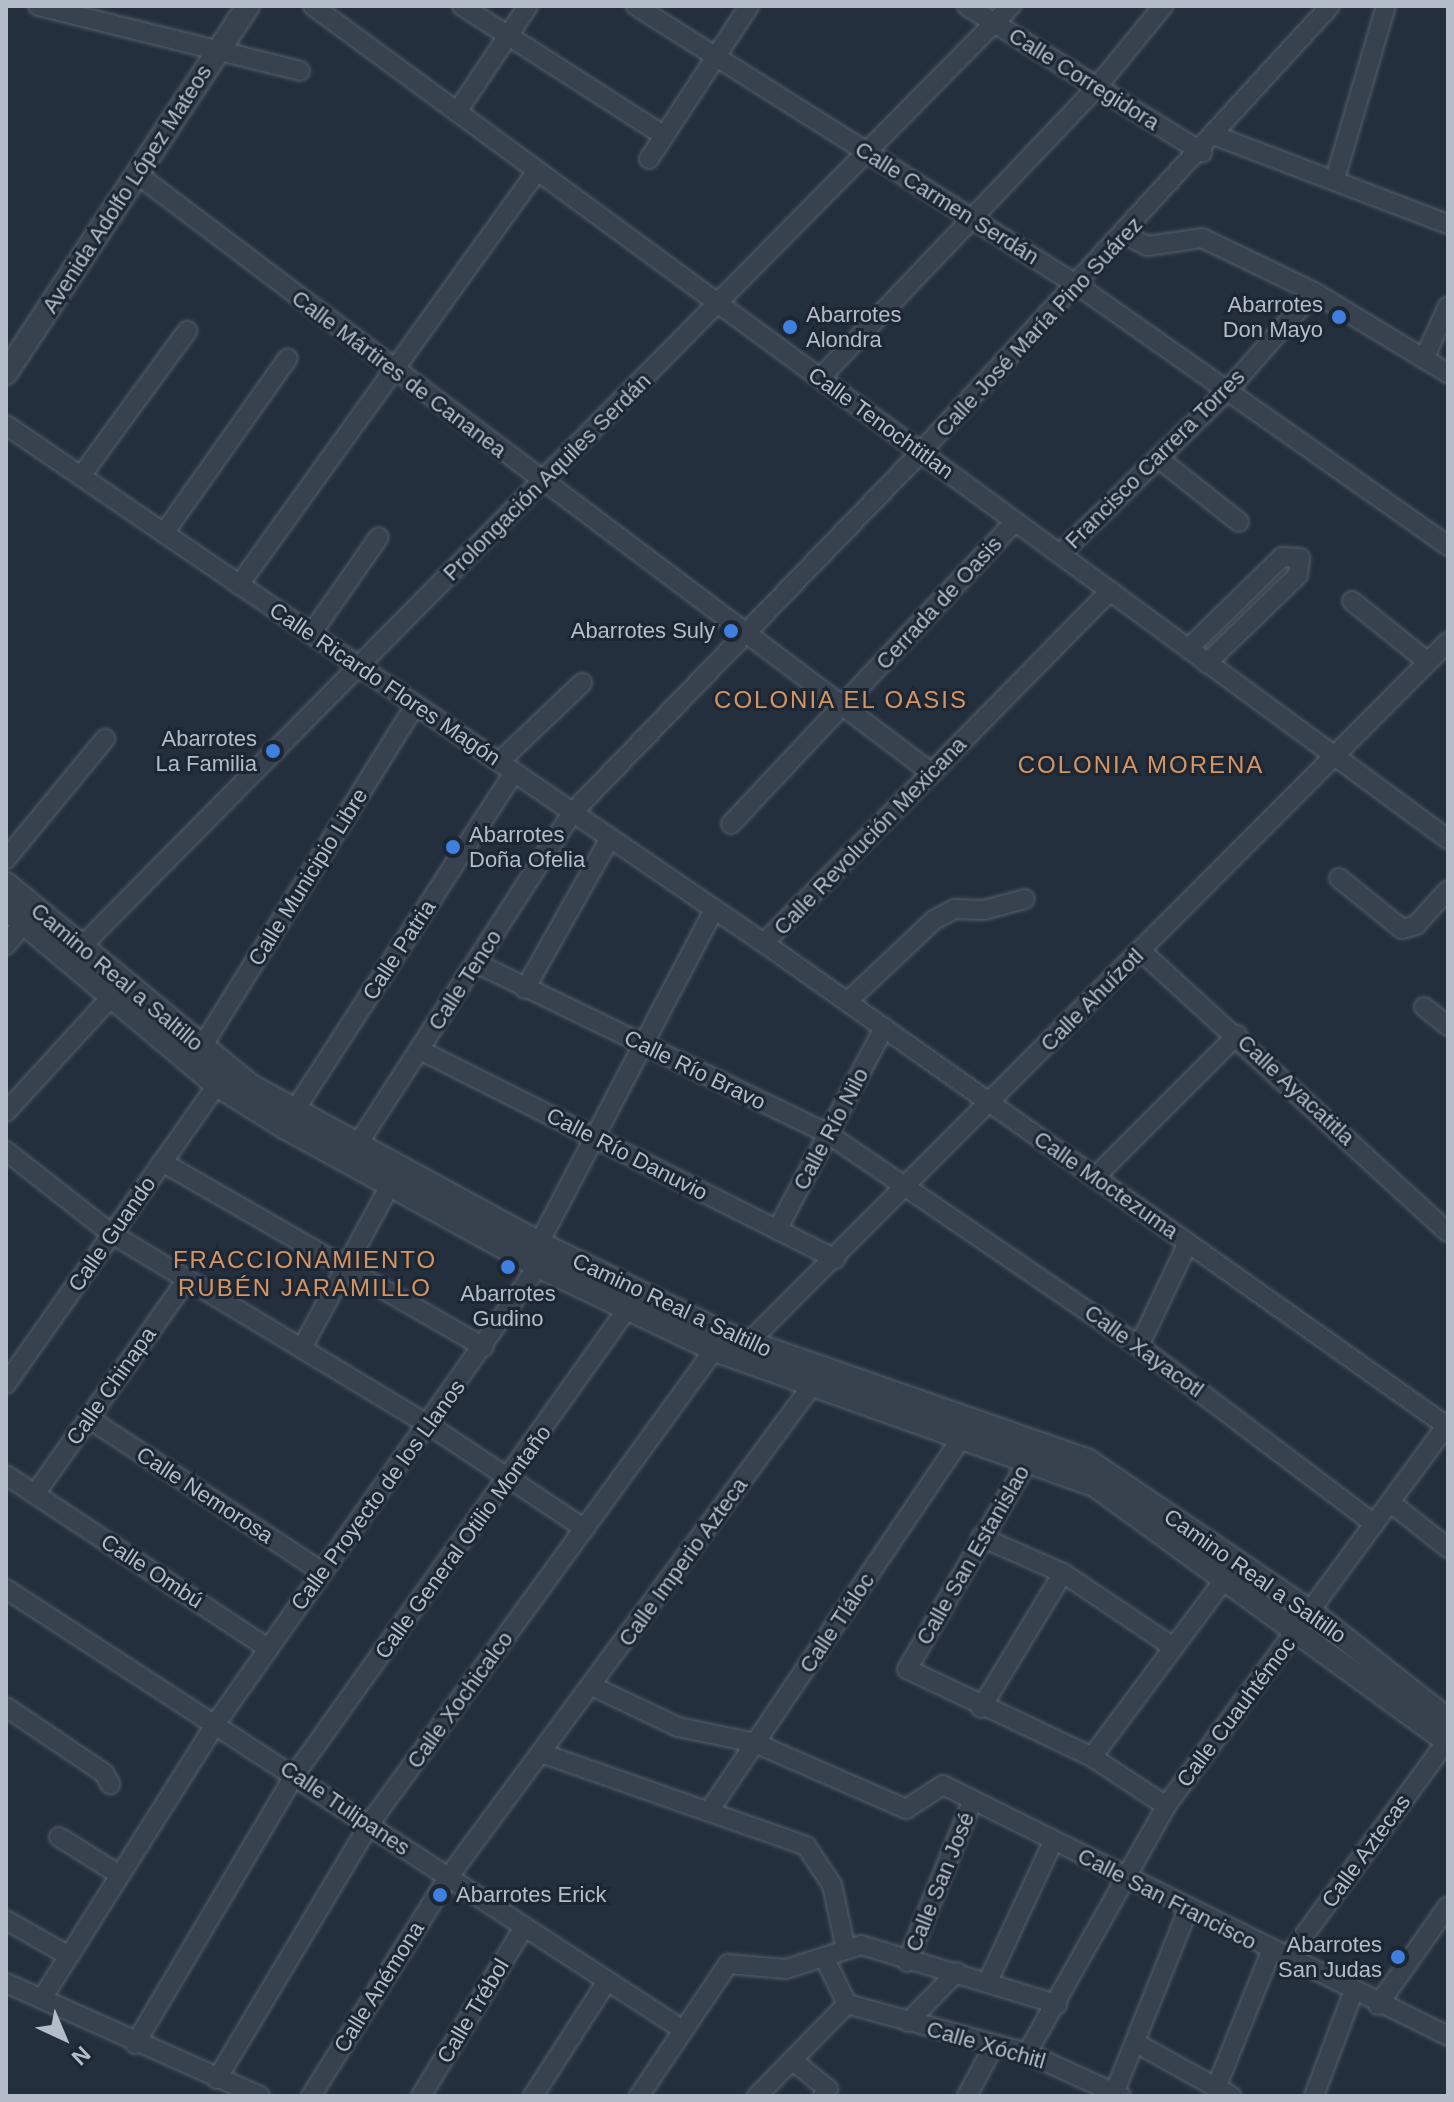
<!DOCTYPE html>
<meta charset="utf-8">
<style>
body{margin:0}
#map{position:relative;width:1454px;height:2102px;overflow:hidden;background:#242f3e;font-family:Helvetica,sans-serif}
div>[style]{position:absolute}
.roads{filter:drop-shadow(0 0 2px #565f6c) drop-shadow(0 0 2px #565f6c)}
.minor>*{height:18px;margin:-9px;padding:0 9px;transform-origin:9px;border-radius:9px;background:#38414e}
.tertiary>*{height:22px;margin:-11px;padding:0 11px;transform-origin:11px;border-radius:11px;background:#38414e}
.dots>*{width:22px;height:22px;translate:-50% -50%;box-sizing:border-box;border:4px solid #1d2633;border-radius:50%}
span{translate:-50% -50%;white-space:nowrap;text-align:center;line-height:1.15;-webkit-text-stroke:6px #1d2633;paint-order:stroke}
.street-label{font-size:22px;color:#b4bcc9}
.poi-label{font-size:22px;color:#b4bcc9}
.right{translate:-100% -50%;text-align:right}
.left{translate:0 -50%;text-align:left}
.neighbourhood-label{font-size:24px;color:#d59563;letter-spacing:2px}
.frame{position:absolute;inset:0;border:8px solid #b4bcc9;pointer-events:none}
.north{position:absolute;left:24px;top:1998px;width:80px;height:80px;-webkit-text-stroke:6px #1d2633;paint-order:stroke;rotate:136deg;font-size:22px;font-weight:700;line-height:32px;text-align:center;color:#b4bcc9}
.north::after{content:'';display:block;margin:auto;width:28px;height:36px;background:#b4bcc9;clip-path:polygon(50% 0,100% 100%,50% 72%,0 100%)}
</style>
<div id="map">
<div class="roads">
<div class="minor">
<i style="left:38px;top:6px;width:270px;rotate:13.9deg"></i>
<i style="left:313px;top:6px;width:1408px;rotate:36.28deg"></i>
<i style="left:462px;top:6px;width:239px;rotate:32.7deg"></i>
<i style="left:636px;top:6px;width:522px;rotate:32.32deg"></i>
<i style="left:1077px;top:285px;width:454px;rotate:35.1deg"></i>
<i style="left:967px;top:6px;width:277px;rotate:31.9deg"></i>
<i style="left:457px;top:112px;width:128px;rotate:-56.2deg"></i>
<i style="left:1216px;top:136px;width:248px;rotate:20.8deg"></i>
<i style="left:649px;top:159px;width:183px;rotate:-56.8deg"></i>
<i style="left:138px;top:175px;width:994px;rotate:36.99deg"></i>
<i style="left:1335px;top:179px;width:180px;rotate:-73.6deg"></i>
<i style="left:1125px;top:235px;width:25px;rotate:26deg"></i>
<i style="left:1148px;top:246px;width:55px;rotate:-8.4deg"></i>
<i style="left:1202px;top:238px;width:124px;rotate:25.7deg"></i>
<i style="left:1314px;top:292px;width:157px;rotate:31.2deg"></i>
<i style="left:1424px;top:359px;width:58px;rotate:-65.6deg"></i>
<i style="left:820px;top:378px;width:400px;rotate:-46.4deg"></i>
<i style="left:1096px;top:88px;width:106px;rotate:-50.7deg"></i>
<i style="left:6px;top:425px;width:918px;rotate:34.35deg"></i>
<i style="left:764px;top:943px;width:838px;rotate:35.28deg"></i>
<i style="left:1158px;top:458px;width:103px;rotate:38.3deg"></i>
<i style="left:81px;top:476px;width:180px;rotate:-53.8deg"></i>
<i style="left:164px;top:533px;width:214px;rotate:-54.7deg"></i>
<i style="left:1060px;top:554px;width:235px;rotate:-44.3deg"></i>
<i style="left:1228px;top:390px;width:130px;rotate:-48.7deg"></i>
<i style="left:239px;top:585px;width:510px;rotate:-54.25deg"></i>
<i style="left:1352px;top:601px;width:97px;rotate:38.8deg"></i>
<i style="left:311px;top:634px;width:118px;rotate:-55deg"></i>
<i style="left:1188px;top:649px;width:132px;rotate:-44.4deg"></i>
<i style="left:1282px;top:557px;width:18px;rotate:3deg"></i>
<i style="left:1300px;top:558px;width:17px;rotate:97deg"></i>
<i style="left:1298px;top:575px;width:127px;rotate:136deg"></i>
<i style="left:499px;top:762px;width:115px;rotate:-43.6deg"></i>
<i style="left:731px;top:824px;width:415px;rotate:-46.8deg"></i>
<i style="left:6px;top:859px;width:156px;rotate:-50.5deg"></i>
<i style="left:1339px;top:878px;width:81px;rotate:39deg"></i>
<i style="left:1402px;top:929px;width:15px;rotate:-16deg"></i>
<i style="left:1416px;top:925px;width:47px;rotate:-47.6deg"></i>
<i style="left:764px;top:943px;width:494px;rotate:-45.5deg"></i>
<i style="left:6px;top:945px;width:41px;rotate:-50.9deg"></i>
<i style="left:82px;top:946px;width:1322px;rotate:-45.34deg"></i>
<i style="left:1141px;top:951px;width:416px;rotate:42.5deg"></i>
<i style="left:476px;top:963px;width:391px;rotate:25.9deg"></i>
<i style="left:828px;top:1134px;width:376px;rotate:34.3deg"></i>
<i style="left:1139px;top:1346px;width:295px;rotate:37.1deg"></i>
<i style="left:525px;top:989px;width:173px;rotate:-60.6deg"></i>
<i style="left:847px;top:1002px;width:120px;rotate:-43.3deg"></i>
<i style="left:934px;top:920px;width:24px;rotate:-28deg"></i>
<i style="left:955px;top:909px;width:29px;rotate:2deg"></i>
<i style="left:984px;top:910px;width:42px;rotate:-15deg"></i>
<i style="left:1424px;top:1007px;width:31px;rotate:38deg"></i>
<i style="left:201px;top:1048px;width:404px;rotate:-58deg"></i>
<i style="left:420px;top:1050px;width:465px;rotate:26.7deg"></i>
<i style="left:6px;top:1112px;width:157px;rotate:-47.6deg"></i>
<i style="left:289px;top:1119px;width:413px;rotate:-57deg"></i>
<i style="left:356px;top:1147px;width:399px;rotate:-57.1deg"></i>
<i style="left:573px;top:812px;width:501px;rotate:-45.97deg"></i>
<i style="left:921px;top:452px;width:605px;rotate:-47.48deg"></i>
<i style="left:6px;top:1151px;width:135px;rotate:38.1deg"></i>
<i style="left:112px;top:1234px;width:370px;rotate:31.1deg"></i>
<i style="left:429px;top:1425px;width:187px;rotate:33.7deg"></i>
<i style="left:162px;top:1162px;width:371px;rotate:29.9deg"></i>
<i style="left:1095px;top:1177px;width:201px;rotate:-45deg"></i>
<i style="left:777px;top:1230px;width:229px;rotate:-62.1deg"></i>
<i style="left:1139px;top:1346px;width:114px;rotate:-64.6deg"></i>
<i style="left:302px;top:1348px;width:183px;rotate:-61.6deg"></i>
<i style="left:741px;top:1350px;width:1001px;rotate:-45.04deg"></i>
<i style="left:6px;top:1384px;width:366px;rotate:-54.8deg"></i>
<i style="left:88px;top:1418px;width:280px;rotate:33.3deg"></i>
<i style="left:1033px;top:1452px;width:251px;rotate:120.1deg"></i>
<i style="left:907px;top:1669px;width:205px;rotate:25.4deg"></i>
<i style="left:1092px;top:1757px;width:89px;rotate:33.5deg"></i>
<i style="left:6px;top:1475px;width:315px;rotate:33.5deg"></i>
<i style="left:35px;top:1494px;width:263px;rotate:-54.7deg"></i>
<i style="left:1391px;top:1503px;width:73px;rotate:38.3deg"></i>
<i style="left:981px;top:1537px;width:90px;rotate:23.7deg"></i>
<i style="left:1063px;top:1573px;width:133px;rotate:33.9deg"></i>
<i style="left:6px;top:1589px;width:808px;rotate:33.08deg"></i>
<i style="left:592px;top:1686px;width:95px;rotate:25.5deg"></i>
<i style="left:678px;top:1727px;width:79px;rotate:11.7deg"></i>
<i style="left:755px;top:1743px;width:165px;rotate:23.6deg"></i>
<i style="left:906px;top:1809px;width:44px;rotate:-33deg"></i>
<i style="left:943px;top:1785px;width:564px;rotate:26.43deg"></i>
<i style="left:6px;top:1707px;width:118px;rotate:34deg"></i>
<i style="left:104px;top:1773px;width:13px;rotate:61deg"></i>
<i style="left:981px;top:1708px;width:158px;rotate:-58.7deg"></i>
<i style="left:541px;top:1753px;width:281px;rotate:19.3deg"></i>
<i style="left:806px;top:1846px;width:47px;rotate:56.3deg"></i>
<i style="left:832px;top:1885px;width:61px;rotate:77.8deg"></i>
<i style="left:1092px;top:1757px;width:224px;rotate:-53.3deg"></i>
<i style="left:711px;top:1808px;width:448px;rotate:-55.9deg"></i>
<i style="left:59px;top:1837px;width:70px;rotate:32.1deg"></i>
<i style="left:6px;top:1920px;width:70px;rotate:29.8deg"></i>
<i style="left:825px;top:1959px;width:50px;rotate:63.9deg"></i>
<i style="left:1286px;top:1960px;width:272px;rotate:-53.7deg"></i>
<i style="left:907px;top:1962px;width:173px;rotate:-67.9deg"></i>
<i style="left:989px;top:1979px;width:151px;rotate:-65deg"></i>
<i style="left:6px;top:1983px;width:278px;rotate:24deg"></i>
<i style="left:43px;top:1997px;width:324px;rotate:-57.7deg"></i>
<i style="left:216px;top:1723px;width:559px;rotate:-54.83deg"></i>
<i style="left:538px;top:1266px;width:23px;rotate:-88deg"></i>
<i style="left:539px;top:1243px;width:377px;rotate:-62.3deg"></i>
<i style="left:847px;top:2004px;width:187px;rotate:15.2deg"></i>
<i style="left:1027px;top:2053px;width:103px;rotate:24.6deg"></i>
<i style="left:1378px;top:2005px;width:121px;rotate:-54.7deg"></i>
<i style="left:908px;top:2022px;width:70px;rotate:-45.6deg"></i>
<i style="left:135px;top:2044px;width:315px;rotate:-59.3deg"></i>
<i style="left:296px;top:1773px;width:570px;rotate:-54.5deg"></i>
<i style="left:1138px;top:2044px;width:107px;rotate:29.2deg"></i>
<i style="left:1027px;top:2053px;width:283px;rotate:-60.6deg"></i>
<i style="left:1166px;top:1806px;width:476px;rotate:-53.6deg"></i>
<i style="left:792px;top:2060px;width:46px;rotate:38.9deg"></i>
<i style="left:828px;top:2089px;width:9px;rotate:126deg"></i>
<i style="left:217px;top:2079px;width:298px;rotate:-59.1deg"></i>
<i style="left:370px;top:1823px;width:598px;rotate:-53.97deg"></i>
<i style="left:1216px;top:2088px;width:147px;rotate:-68deg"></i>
<i style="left:311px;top:2096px;width:256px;rotate:-57.9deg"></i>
<i style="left:447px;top:1879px;width:626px;rotate:-53.51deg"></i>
<i style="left:421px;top:2096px;width:198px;rotate:-58.6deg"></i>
<i style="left:533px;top:2096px;width:137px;rotate:-57.2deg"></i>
<i style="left:639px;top:2096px;width:159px;rotate:-56deg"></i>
<i style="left:728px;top:1964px;width:58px;rotate:4.9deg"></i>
<i style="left:786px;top:1969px;width:79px;rotate:-17.7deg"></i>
<i style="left:861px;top:1945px;width:205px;rotate:16.8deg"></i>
<i style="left:757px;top:2096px;width:129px;rotate:-45.6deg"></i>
<i style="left:967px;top:2096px;width:55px;rotate:-62deg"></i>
<i style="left:1113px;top:2096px;width:201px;rotate:-68.1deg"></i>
<i style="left:1314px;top:2096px;width:110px;rotate:-69.3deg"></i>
</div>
<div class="tertiary">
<i style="left:6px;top:373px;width:440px;rotate:-56.6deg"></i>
<i style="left:6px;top:884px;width:318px;rotate:39.5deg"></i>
<i style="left:251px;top:1086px;width:328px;rotate:28.6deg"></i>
<i style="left:539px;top:1243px;width:207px;rotate:26.1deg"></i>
<i style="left:725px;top:1334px;width:383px;rotate:19.2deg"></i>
<i style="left:1087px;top:1460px;width:271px;rotate:34.2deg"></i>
<i style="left:1311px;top:1612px;width:174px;rotate:38.2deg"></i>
<i style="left:6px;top:908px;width:275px;rotate:40deg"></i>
<i style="left:217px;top:1085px;width:79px;rotate:32.1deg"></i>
<i style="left:284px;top:1127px;width:290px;rotate:28.7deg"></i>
<i style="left:538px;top:1266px;width:196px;rotate:25.4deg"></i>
<i style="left:715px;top:1350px;width:405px;rotate:19.6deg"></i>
<i style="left:1096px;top:1486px;width:435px;rotate:36deg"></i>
</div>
</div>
<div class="dots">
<i style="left:1339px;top:317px;background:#3f7fe0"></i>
<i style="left:790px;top:327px;background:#3f7fe0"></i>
<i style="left:731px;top:631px;background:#3f7fe0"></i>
<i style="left:273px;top:751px;background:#3f7fe0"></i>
<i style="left:453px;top:847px;background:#3f7fe0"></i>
<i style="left:508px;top:1267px;background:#3f7fe0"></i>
<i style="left:440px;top:1895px;background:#3f7fe0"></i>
<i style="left:1398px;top:1957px;background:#3f7fe0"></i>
</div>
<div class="street-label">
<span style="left:1084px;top:79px;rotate:32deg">Calle Corregidora</span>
<span style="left:127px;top:189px;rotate:-57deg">Avenida Adolfo López Mateos</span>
<span style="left:947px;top:203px;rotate:32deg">Calle Carmen Serdán</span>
<span style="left:1039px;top:327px;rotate:-47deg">Calle José María Pino Suárez</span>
<span style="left:399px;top:374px;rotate:37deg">Calle Mártires de Cananea</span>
<span style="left:881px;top:423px;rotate:36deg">Calle Tenochtitlan</span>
<span style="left:1155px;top:459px;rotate:-45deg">Francisco Carrera Torres</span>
<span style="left:547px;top:477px;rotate:-45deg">Prolongación Aquiles Serdán</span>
<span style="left:939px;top:603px;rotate:-47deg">Cerrada de Oasis</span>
<span style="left:385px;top:684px;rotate:34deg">Calle Ricardo Flores Magón</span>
<span style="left:870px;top:836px;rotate:-46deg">Calle Revolución Mexicana</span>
<span style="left:308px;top:877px;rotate:-58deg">Calle Municipio Libre</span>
<span style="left:399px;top:950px;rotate:-57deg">Calle Patria</span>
<span style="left:117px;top:977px;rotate:40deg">Camino Real a Saltillo</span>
<span style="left:465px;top:980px;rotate:-57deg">Calle Tenco</span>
<span style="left:1092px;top:1000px;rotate:-45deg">Calle Ahuízotl</span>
<span style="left:695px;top:1070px;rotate:26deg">Calle Río Bravo</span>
<span style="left:1296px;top:1090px;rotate:43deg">Calle Ayacatitla</span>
<span style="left:831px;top:1129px;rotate:-62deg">Calle Río Nilo</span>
<span style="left:627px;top:1154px;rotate:27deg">Calle Río Danuvio</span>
<span style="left:1106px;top:1185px;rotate:35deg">Calle Moctezuma</span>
<span style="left:112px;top:1234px;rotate:-55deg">Calle Guando</span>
<span style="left:672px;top:1305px;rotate:25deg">Camino Real a Saltillo</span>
<span style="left:1144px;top:1351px;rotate:36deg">Calle Xayacotl</span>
<span style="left:111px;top:1386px;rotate:-55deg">Calle Chinapa</span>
<span style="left:205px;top:1495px;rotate:33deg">Calle Nemorosa</span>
<span style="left:378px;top:1495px;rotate:-54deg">Calle Proyecto de los Llanos</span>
<span style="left:463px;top:1542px;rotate:-54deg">Calle General Otilio Montaño</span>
<span style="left:973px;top:1555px;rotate:-60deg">Calle San Estanislao</span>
<span style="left:683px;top:1562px;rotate:-54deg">Calle Imperio Azteca</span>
<span style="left:152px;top:1571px;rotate:33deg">Calle Ombú</span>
<span style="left:1255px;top:1576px;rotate:35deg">Camino Real a Saltillo</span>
<span style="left:837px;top:1623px;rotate:-56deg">Calle Tláloc</span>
<span style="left:460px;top:1700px;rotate:-54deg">Calle Xochicalco</span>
<span style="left:1236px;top:1712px;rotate:-53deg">Calle Cuauhtémoc</span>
<span style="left:345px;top:1808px;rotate:34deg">Calle Tulipanes</span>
<span style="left:1366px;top:1851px;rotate:-54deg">Calle Aztecas</span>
<span style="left:940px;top:1882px;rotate:-68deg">Calle San José</span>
<span style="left:1167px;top:1899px;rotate:27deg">Calle San Francisco</span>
<span style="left:379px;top:1987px;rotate:-58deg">Calle Anémona</span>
<span style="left:473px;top:2011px;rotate:-59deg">Calle Trébol</span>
<span style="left:986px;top:2045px;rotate:16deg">Calle Xóchitl</span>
</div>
<div class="poi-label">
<span class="right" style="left:1323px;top:317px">Abarrotes<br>Don Mayo</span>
<span class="left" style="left:806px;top:327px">Abarrotes<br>Alondra</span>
<span class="right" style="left:715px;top:631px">Abarrotes Suly</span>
<span class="right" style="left:257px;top:751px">Abarrotes<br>La Familia</span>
<span class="left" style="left:469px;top:847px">Abarrotes<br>Doña Ofelia</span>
<span style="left:508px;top:1306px">Abarrotes<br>Gudino</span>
<span class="left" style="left:456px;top:1895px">Abarrotes Erick</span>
<span class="right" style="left:1382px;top:1957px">Abarrotes<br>San Judas</span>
</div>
<div class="neighbourhood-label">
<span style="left:841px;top:700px">COLONIA EL OASIS</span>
<span style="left:1141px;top:765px">COLONIA MORENA</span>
<span style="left:305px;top:1274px">FRACCIONAMIENTO<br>RUBÉN JARAMILLO</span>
</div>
<div class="frame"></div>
<div class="north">N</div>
</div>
